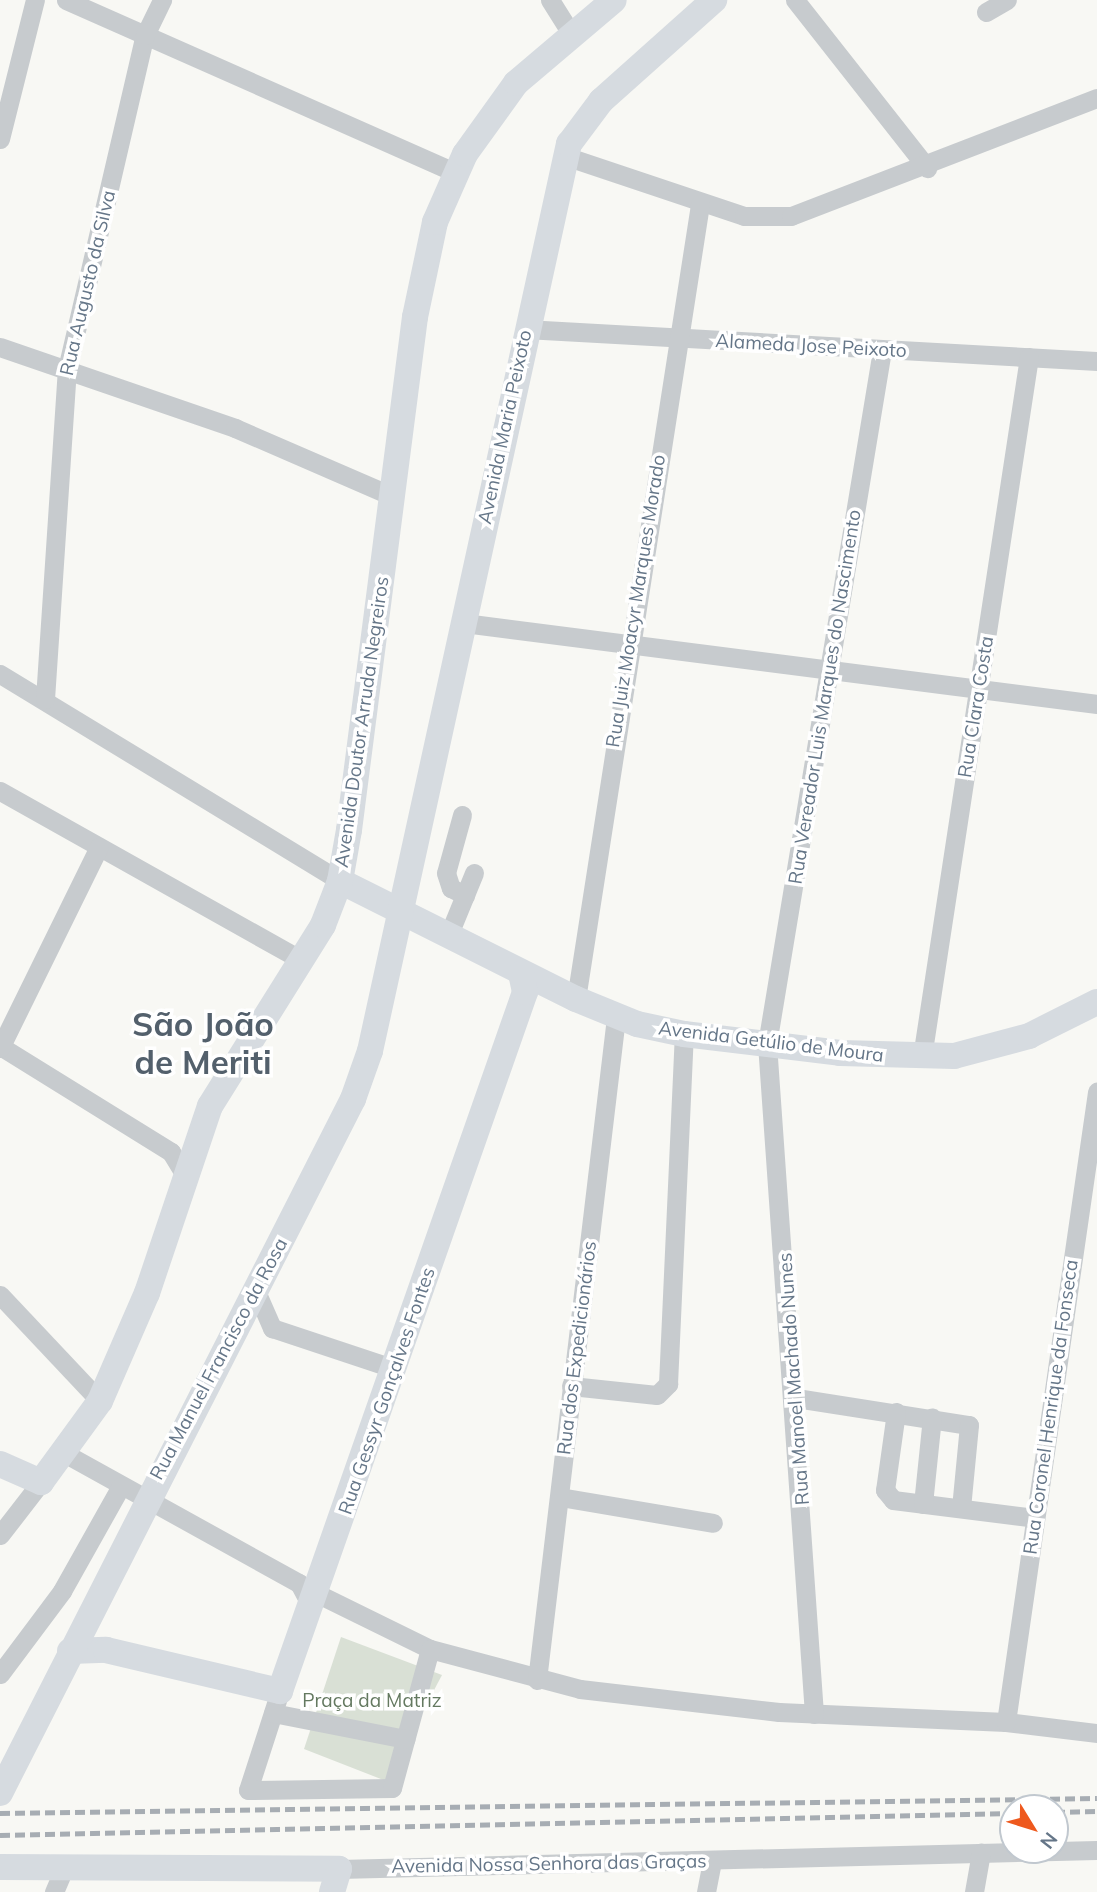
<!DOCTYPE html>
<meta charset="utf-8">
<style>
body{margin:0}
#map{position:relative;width:1097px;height:1892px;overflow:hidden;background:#f8f8f4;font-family:Mulish,sans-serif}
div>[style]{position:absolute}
.green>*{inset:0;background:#d9e0d5}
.minor>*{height:19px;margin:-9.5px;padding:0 9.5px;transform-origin:9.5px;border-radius:9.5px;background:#c7cbce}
.major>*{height:26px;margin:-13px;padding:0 13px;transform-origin:13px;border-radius:13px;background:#d6dbe0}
.rail>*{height:5px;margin-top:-2.5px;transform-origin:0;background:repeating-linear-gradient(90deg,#a7adb3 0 10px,transparent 0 15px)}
span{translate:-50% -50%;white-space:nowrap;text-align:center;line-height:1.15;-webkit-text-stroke:7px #fff;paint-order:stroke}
.street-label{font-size:19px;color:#657688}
.park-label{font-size:19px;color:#647960}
.town-label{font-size:33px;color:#53606c;font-weight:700}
.north{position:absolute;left:999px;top:1794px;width:70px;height:70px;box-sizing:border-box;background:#fff;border:2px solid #c1c8cf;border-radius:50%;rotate:128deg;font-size:19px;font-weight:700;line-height:28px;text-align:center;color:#657688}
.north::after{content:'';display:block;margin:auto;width:24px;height:32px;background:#ee591e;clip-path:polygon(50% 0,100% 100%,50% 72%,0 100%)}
</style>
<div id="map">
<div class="green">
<i style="clip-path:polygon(341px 1637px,442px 1675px,386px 1781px,304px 1749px)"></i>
</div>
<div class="minor">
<i style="left:66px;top:0;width:427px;rotate:23.9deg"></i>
<i style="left:550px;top:0;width:41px;rotate:57.8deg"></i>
<i style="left:795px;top:0;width:214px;rotate:51.8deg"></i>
<i style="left:986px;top:12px;width:24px;rotate:-30deg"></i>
<i style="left:0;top:139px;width:143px;rotate:-75.9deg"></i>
<i style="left:565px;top:156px;width:189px;rotate:18.5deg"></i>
<i style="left:744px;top:216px;width:47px"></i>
<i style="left:791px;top:216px;width:328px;rotate:-21.1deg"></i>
<i style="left:525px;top:329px;width:573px;rotate:3.2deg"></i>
<i style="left:0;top:347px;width:249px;rotate:19deg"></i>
<i style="left:235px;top:428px;width:171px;rotate:23.4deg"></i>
<i style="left:464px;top:623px;width:638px;rotate:7.29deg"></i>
<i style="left:0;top:674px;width:398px;rotate:31.3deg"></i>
<i style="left:45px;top:699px;width:331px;rotate:-86.2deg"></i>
<i style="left:67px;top:369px;width:343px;rotate:-76.9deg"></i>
<i style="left:145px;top:35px;width:39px;rotate:-64deg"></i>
<i style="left:0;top:791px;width:345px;rotate:29.3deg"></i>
<i style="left:462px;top:815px;width:60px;rotate:105.4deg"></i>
<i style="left:446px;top:873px;width:16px;rotate:72deg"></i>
<i style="left:451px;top:888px;width:16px;rotate:27deg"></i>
<i style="left:449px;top:934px;width:66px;rotate:-67.7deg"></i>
<i style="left:576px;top:999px;width:805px;rotate:-81.13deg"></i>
<i style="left:0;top:1046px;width:201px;rotate:31.8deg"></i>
<i style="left:171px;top:1152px;width:23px;rotate:59deg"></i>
<i style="left:0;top:1048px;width:224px;rotate:-63.8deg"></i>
<i style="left:922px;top:1057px;width:708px;rotate:-81.31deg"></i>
<i style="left:255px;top:1289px;width:43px;rotate:66.4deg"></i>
<i style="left:272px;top:1328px;width:130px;rotate:18.4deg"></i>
<i style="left:0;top:1295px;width:146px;rotate:46.7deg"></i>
<i style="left:571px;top:1386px;width:86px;rotate:6deg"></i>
<i style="left:657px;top:1395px;width:16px;rotate:-45deg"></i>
<i style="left:668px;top:1384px;width:350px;rotate:-87.4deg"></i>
<i style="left:796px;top:1398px;width:175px;rotate:8.9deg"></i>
<i style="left:969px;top:1425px;width:83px;rotate:95.5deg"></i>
<i style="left:896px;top:1412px;width:79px;rotate:98deg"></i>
<i style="left:885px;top:1490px;width:13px;rotate:51deg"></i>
<i style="left:893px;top:1500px;width:143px;rotate:7.2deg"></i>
<i style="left:64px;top:1453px;width:269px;rotate:29deg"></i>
<i style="left:299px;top:1583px;width:26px;rotate:62deg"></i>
<i style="left:560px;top:1497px;width:155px;rotate:9.6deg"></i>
<i style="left:923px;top:1504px;width:87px;rotate:-84.1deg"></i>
<i style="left:0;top:1535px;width:67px;rotate:-52.3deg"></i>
<i style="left:316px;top:1593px;width:127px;rotate:26.2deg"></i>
<i style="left:430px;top:1649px;width:155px;rotate:14.9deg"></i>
<i style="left:580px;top:1689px;width:200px;rotate:6.6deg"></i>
<i style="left:779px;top:1712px;width:227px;rotate:2.5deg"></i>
<i style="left:1006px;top:1722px;width:92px;rotate:6.9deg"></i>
<i style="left:0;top:1674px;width:104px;rotate:-53.2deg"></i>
<i style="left:62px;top:1591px;width:120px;rotate:-60.7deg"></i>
<i style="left:537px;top:1680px;width:668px;rotate:-83.2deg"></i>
<i style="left:280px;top:1691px;width:104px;rotate:107.9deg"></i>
<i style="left:248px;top:1790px;width:144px;rotate:-0.8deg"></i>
<i style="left:392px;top:1788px;width:144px;rotate:-74.7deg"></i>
<i style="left:273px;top:1713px;width:135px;rotate:11.1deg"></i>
<i style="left:814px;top:1714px;width:672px;rotate:-94.01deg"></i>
<i style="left:767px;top:1044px;width:703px;rotate:-80.59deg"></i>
<i style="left:1006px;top:1722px;width:637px;rotate:-81.78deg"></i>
<i style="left:339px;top:1869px;width:758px;rotate:-1.44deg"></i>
<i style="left:54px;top:1892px;width:25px;rotate:-67deg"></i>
<i style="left:706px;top:1892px;width:32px;rotate:-79deg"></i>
<i style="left:974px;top:1892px;width:40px;rotate:-80deg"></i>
</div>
<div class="major">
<i style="left:340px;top:881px;width:264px;rotate:26.6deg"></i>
<i style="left:576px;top:999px;width:66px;rotate:22.3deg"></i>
<i style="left:637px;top:1024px;width:48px;rotate:12deg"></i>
<i style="left:684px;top:1034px;width:157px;rotate:6.9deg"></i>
<i style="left:840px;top:1053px;width:114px;rotate:1.5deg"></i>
<i style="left:954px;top:1056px;width:78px;rotate:-14.9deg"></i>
<i style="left:1029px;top:1036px;width:76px;rotate:-26.6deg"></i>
<i style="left:0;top:1464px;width:45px;rotate:23.7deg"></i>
<i style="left:41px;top:1482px;width:100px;rotate:-53.9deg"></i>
<i style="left:100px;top:1401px;width:118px;rotate:-66.5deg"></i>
<i style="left:147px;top:1293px;width:197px;rotate:-71.4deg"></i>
<i style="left:210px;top:1106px;width:213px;rotate:-58deg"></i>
<i style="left:323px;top:925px;width:47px;rotate:-68.9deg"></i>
<i style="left:340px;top:881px;width:52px;rotate:-80deg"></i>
<i style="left:349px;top:830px;width:517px;rotate:-82.67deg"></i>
<i style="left:415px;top:317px;width:97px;rotate:-78.1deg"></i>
<i style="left:435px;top:222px;width:74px;rotate:-66.2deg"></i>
<i style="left:465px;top:154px;width:87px;rotate:-54.3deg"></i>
<i style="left:516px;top:83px;width:128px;rotate:-40.3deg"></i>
<i style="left:70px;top:1651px;width:36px;rotate:-2deg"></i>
<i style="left:106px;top:1650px;width:179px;rotate:13.3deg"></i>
<i style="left:280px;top:1691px;width:741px;rotate:-70.68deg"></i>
<i style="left:525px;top:992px;width:19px;rotate:-102deg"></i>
<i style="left:0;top:1793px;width:779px;rotate:-63.04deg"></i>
<i style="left:353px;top:1099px;width:51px;rotate:-70.5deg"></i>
<i style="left:370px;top:1051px;width:929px;rotate:-77.63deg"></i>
<i style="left:569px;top:144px;width:54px;rotate:-53.3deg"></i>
<i style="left:601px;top:101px;width:152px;rotate:-41.8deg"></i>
<i style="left:0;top:1867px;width:339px;rotate:0.3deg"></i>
<i style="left:339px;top:1869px;width:24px;rotate:107deg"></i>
</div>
<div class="rail">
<i style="left:1055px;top:1812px;width:42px;rotate:-1.4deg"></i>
<i style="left:0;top:1813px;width:1097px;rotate:-0.78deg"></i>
<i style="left:0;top:1835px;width:1013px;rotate:-1.24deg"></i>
</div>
<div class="street-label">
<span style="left:88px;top:283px;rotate:-77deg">Rua Augusto da Silva</span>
<span style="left:811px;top:346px;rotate:3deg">Alameda Jose Peixoto</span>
<span style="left:505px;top:427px;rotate:-78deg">Avenida Maria Peixoto</span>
<span style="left:636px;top:601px;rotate:-81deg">Rua Juiz Moacyr Marques Morado</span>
<span style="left:825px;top:697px;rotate:-81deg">Rua Vereador Luis Marques do Nascimento</span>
<span style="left:976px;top:707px;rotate:-81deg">Rua Clara Costa</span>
<span style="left:362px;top:722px;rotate:-82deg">Avenida Doutor Arruda Negreiros</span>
<span style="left:771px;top:1042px;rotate:7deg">Avenida Getúlio de Moura</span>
<span style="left:577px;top:1348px;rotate:-83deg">Rua dos Expedicionários</span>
<span style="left:219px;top:1359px;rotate:-62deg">Rua Manuel Francisco da Rosa</span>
<span style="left:794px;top:1379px;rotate:-94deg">Rua Manoel Machado Nunes</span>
<span style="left:387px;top:1391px;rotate:-71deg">Rua Gessyr Gonçalves Fontes</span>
<span style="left:1051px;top:1407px;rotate:-82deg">Rua Coronel Henrique da Fonseca</span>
<span style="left:549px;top:1864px;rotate:-1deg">Avenida Nossa Senhora das Graças</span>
</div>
<div class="park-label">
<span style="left:372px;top:1701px">Praça da Matriz</span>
</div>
<div class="town-label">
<span style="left:203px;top:1043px">São João<br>de Meriti</span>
</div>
<div class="north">N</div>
</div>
